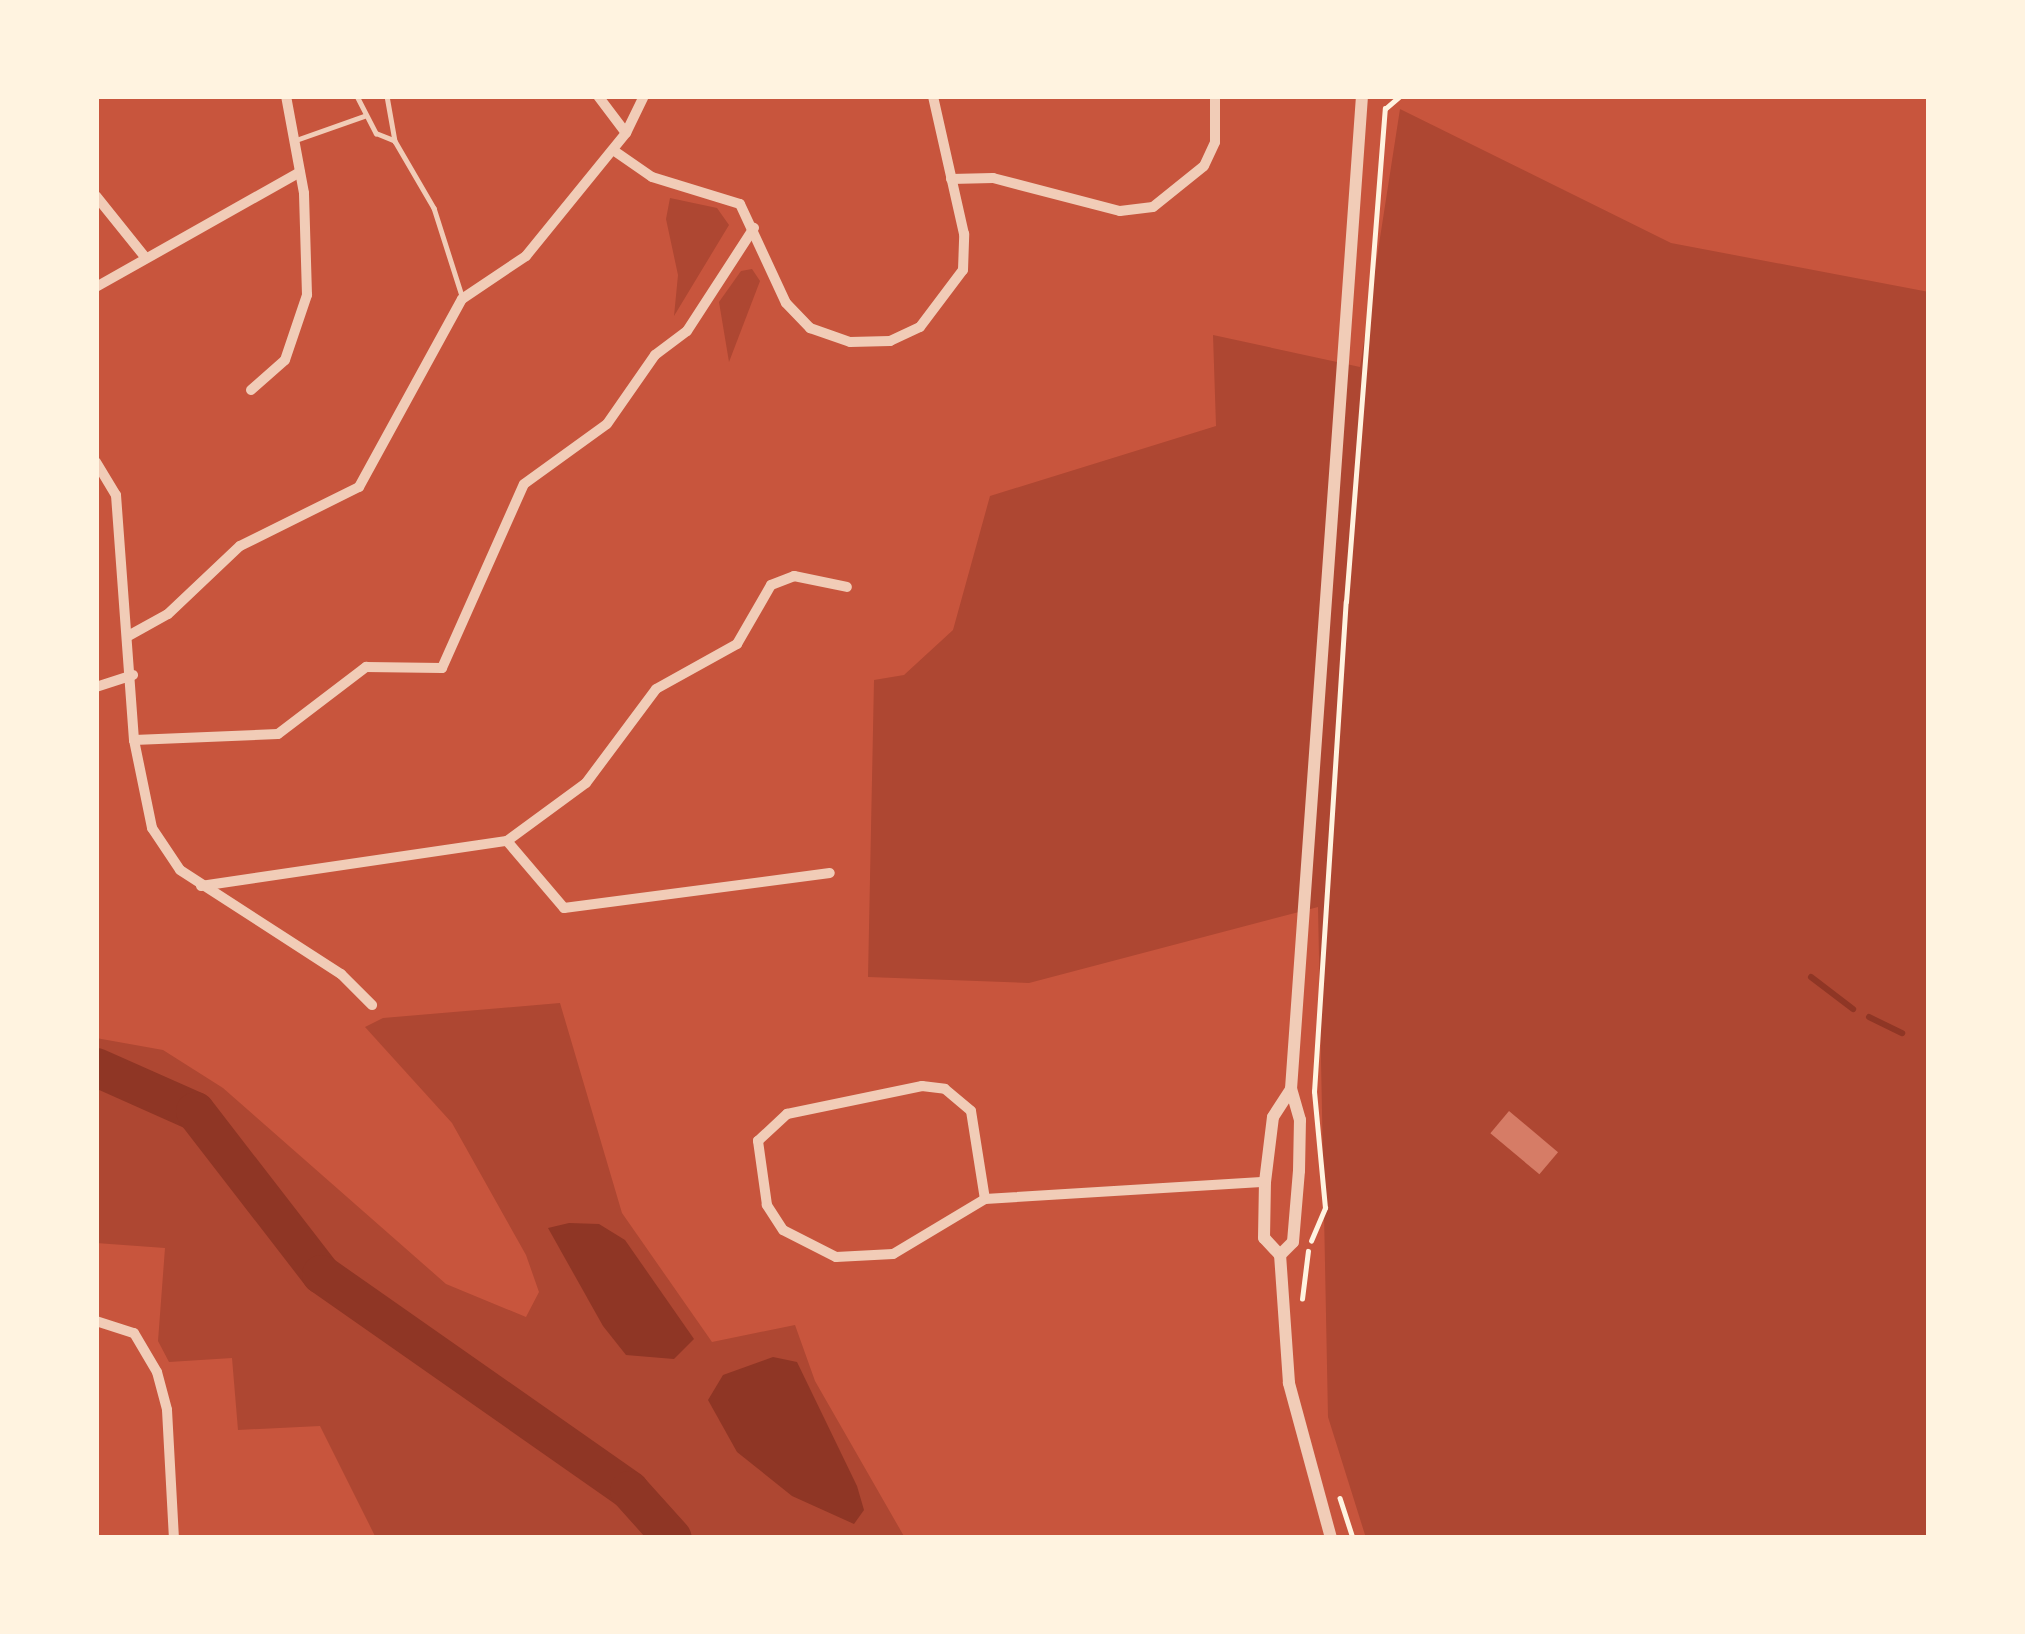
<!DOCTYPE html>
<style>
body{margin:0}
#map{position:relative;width:2025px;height:1634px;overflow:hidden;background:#c8553d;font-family:"Roboto Condensed",sans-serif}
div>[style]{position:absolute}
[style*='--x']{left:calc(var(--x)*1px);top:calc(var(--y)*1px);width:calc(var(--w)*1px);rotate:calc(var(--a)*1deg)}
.green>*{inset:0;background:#ae4732}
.water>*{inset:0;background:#8f3625}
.stream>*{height:6px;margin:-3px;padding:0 3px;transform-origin:3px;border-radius:3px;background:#8f3625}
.river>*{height:39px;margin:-19.5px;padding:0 19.5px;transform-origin:19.5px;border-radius:19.5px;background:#8f3625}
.building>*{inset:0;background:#d67c66;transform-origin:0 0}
.path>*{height:4.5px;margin:-2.25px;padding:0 2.25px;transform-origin:2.25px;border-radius:2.25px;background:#fff3e0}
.service>*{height:4.5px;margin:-2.25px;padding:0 2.25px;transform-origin:2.25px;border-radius:2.25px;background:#f1ccb7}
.minor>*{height:10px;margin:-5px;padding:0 5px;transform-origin:5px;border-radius:5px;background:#f1ccb7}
.tertiary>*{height:12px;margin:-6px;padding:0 6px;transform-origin:6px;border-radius:6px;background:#f1ccb7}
span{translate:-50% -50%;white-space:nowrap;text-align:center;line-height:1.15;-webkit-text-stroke:12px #fff3e0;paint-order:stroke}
.frame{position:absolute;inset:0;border:99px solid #fff3e0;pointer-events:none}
</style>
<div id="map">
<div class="green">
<i style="clip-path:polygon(1400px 109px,1671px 243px,1929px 292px,1929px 1538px,1366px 1538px,1328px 1417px,1318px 907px,1029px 983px,868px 977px,874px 680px,904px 675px,953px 630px,990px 496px,1216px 426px,1213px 335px,1360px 367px)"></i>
<i style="clip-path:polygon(670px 198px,717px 208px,729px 225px,674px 316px,678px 275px,666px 219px)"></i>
<i style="clip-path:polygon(741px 271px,752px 269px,760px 281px,729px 362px,719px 302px)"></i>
<i style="clip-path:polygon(560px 1003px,622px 1213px,712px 1342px,795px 1325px,815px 1381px,905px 1538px,376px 1538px,320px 1426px,238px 1430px,232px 1358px,169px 1362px,158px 1341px,165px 1248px,96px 1243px,96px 1038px,163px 1050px,223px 1088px,446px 1284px,526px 1317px,539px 1292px,526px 1255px,452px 1123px,365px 1027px,383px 1018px)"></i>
</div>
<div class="water">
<i style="clip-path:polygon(569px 1223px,599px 1224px,625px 1240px,694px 1339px,674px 1359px,626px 1355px,603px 1326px,548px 1228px)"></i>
<i style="clip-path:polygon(773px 1357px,797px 1362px,857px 1486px,864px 1510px,854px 1524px,792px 1496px,737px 1452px,708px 1400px,723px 1375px)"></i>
</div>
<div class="stream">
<i style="--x:1811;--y:977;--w:53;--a:37.3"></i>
<i style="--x:1869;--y:1017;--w:37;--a:26"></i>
</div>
<div class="river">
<i style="--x:96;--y:1067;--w:108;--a:24"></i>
<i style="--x:195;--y:1111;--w:206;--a:52.3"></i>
<i style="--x:321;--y:1274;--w:376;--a:35"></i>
<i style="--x:629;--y:1490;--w:64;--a:48.1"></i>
</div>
<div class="building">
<i style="left:1509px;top:1111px;width:64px;height:29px;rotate:40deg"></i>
</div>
<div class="path">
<i style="--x:1311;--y:1241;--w:36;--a:-67"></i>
<i style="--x:1325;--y:1208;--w:117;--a:-95.4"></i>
<i style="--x:1314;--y:1092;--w:491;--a:-86.3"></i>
<i style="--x:1346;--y:602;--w:495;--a:-85.5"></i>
<i style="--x:1385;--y:109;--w:20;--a:-41"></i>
<i style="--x:1302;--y:1299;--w:48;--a:-82.9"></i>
<i style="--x:1340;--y:1498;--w:42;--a:72"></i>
</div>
<div class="service">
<i style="--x:357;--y:96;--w:42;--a:62.8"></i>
<i style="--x:376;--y:133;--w:18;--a:22"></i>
<i style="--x:387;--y:96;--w:46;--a:79.9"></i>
<i style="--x:395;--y:141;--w:78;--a:59.8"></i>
<i style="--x:434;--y:208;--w:92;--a:72.3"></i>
<i style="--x:296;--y:140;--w:72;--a:-19.4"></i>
</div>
<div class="minor">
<i style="--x:598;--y:96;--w:46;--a:52.9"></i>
<i style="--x:613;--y:150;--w:47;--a:34.7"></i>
<i style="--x:652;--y:177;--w:92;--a:17.1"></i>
<i style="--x:740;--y:204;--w:109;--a:65.1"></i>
<i style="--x:786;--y:303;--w:35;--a:46"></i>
<i style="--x:810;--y:328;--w:42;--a:19.3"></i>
<i style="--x:850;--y:342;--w:40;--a:-1.4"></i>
<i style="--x:890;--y:341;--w:33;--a:-25"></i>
<i style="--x:920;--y:327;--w:71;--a:-53"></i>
<i style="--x:963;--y:270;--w:36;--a:-88"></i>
<i style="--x:964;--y:234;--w:141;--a:-102.7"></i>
<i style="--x:951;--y:179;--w:42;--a:-1.4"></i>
<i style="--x:993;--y:178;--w:131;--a:14.6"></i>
<i style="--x:1120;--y:211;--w:33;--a:-7"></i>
<i style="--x:1153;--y:207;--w:65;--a:-38.8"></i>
<i style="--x:1204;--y:166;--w:26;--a:-65"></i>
<i style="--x:1215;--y:142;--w:46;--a:-90"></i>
<i style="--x:96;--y:196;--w:78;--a:51.2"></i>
<i style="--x:96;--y:287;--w:234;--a:-29.4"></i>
<i style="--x:251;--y:390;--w:45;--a:-41.4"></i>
<i style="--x:285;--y:360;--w:69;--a:-71.3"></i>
<i style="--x:307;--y:295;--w:102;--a:-91.7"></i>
<i style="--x:304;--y:193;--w:99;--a:-100.5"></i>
<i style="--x:96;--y:462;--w:39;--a:59"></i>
<i style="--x:116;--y:495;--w:246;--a:85.8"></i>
<i style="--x:134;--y:740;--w:90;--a:78.4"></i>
<i style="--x:152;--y:828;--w:50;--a:56.3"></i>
<i style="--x:180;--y:870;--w:192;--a:32.9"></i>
<i style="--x:341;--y:974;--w:44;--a:45"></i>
<i style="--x:130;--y:635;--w:43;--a:-28.9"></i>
<i style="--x:168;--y:614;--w:99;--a:-43.4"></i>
<i style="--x:240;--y:546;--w:133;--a:-26.4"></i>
<i style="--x:359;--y:487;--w:214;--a:-61.3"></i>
<i style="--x:462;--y:299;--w:77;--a:-33.9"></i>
<i style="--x:526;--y:256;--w:159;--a:-50.9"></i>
<i style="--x:626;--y:133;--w:41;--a:-64.1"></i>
<i style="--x:96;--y:687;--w:39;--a:-18"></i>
<i style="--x:134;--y:740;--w:144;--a:-2.4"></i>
<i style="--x:278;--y:734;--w:111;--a:-37.3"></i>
<i style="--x:366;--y:667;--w:76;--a:0.8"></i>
<i style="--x:442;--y:668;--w:201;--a:-66"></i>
<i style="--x:524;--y:484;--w:102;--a:-35.9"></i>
<i style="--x:607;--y:424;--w:84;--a:-55.2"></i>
<i style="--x:655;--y:355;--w:40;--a:-37"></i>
<i style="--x:687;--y:331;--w:123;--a:-57"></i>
<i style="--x:507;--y:841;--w:88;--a:49.6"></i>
<i style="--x:564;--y:908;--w:268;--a:-7.5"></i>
<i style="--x:201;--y:886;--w:309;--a:-8.4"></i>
<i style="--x:507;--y:841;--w:98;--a:-36.3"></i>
<i style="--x:586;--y:783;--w:117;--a:-53.3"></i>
<i style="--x:656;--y:689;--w:93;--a:-29.1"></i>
<i style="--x:737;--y:644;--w:68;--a:-60"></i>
<i style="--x:771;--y:585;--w:25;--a:-21"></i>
<i style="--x:794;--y:576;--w:54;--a:11.7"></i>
<i style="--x:985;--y:1199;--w:107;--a:149.1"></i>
<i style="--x:893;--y:1254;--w:57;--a:177"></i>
<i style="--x:836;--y:1257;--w:59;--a:-153"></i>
<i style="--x:783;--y:1230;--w:30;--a:-123"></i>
<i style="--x:767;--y:1205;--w:65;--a:-98"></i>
<i style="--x:758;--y:1141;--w:40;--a:-43"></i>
<i style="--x:787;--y:1114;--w:138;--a:-11.7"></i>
<i style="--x:922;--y:1086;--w:23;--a:7"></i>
<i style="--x:945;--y:1089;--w:34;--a:40"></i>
<i style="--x:971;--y:1111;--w:89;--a:81"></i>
<i style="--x:985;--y:1199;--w:281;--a:-3.5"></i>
<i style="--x:96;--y:1321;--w:40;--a:18"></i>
<i style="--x:134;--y:1333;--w:45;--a:59.5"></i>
<i style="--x:157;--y:1372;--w:39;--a:75"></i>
<i style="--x:167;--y:1410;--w:128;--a:86.9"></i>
</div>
<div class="tertiary">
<i style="--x:1280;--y:1255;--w:23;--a:-133"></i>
<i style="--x:1264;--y:1238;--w:56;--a:-89"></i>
<i style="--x:1265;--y:1182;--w:65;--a:-83"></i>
<i style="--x:1273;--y:1117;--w:33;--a:-57"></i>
<i style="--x:1331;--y:1538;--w:161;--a:-105.2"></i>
<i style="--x:1289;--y:1383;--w:128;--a:-94"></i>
<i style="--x:1280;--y:1255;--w:18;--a:-45"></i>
<i style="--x:1293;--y:1242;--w:71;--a:-85.2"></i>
<i style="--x:1299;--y:1171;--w:51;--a:-88.9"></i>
<i style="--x:1300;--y:1120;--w:32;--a:-106"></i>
<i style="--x:1291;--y:1089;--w:996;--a:-85.91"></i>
</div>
<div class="frame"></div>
</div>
